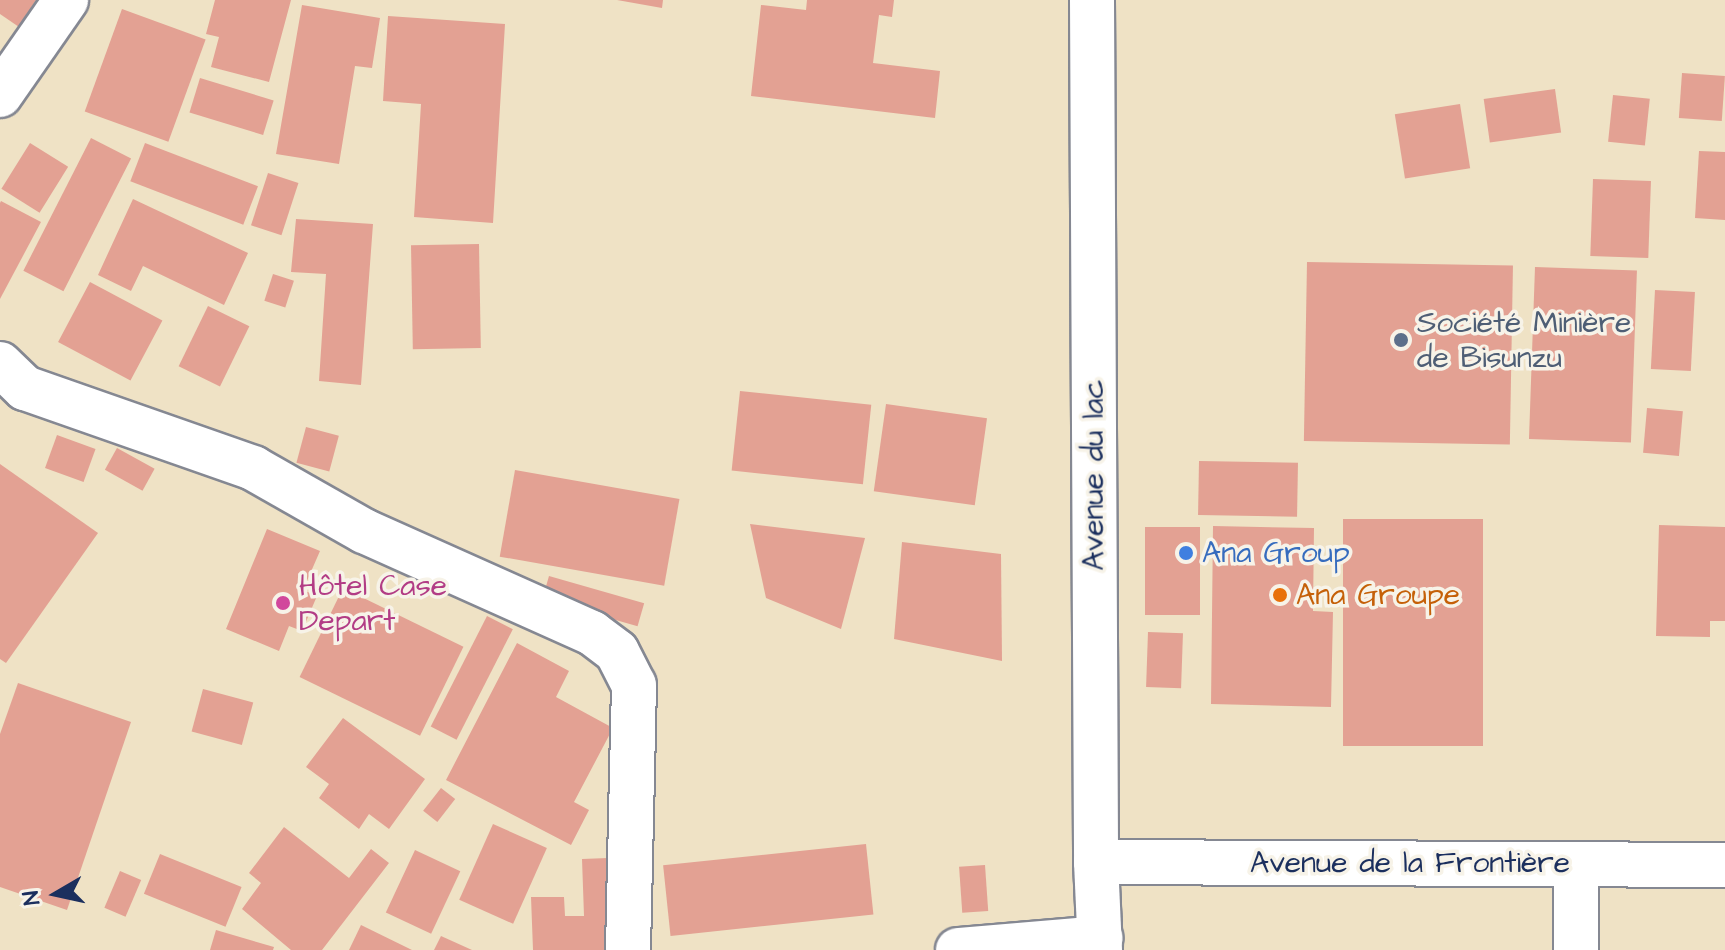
<!DOCTYPE html>
<meta charset="utf-8">
<style>
body{margin:0}
#map{position:relative;width:1725px;height:950px;overflow:hidden;background:#efe2c5;font-family:"Architects Daughter",sans-serif}
div>[style]{position:absolute}
[style*='--x']{left:calc(var(--x)*1px);top:calc(var(--y)*1px);width:calc(var(--w)*1px);rotate:calc(var(--a)*1deg)}
.building>*{inset:0;background:#e3a193;transform-origin:0 0}
.roads{filter:drop-shadow(2px 0 #858892) drop-shadow(-2px 0 #858892) drop-shadow(0 2px #858892) drop-shadow(0 -2px #858892)}
.minor>*{height:44px;margin:-22px;padding:0 22px;transform-origin:22px;border-radius:22px;background:#fff}
.major>*{height:44px;margin:-22px;padding:0 22px;transform-origin:22px;border-radius:22px;background:#fff}
.dots>*{width:22px;height:22px;translate:-50% -50%;box-sizing:border-box;border:4px solid #f7f3e8;border-radius:50%}
span{translate:-50% -50%;white-space:nowrap;text-align:center;line-height:1.15;-webkit-text-stroke:7px #f7f3e8;paint-order:stroke}
.service-label{font-size:30px;color:#4e5e75}
.left{translate:0 -50%;text-align:left}
.street-label{font-size:30px;color:#1b2f5e}
.shop-label{font-size:30px;color:#366cbe}
.hotel-label{font-size:30px;color:#b23c85}
.food-label{font-size:30px;color:#c56008}
.north{position:absolute;left:16px;top:854px;width:80px;height:80px;-webkit-text-stroke:6px #f7f3e8;paint-order:stroke;rotate:261deg;font-size:22px;font-weight:700;line-height:32px;text-align:center;color:#1b2f5e}
.north::after{content:'';display:block;margin:auto;width:28px;height:36px;background:#1b2f5e;clip-path:polygon(50% 0,100% 100%,50% 72%,0 100%)}
</style>
<div id="map">
<div class="building">
<i style="clip-path:polygon(0 0,36px 0,19px 27px,0 14px)"></i>
<i style="clip-path:polygon(215px 0,291px 0,269px 82px,211px 67px,219px 37px,206px 34px)"></i>
<i style="clip-path:polygon(617px 0,663px 0,662px 8px)"></i>
<i style="clip-path:polygon(807px 0,894px 0,892px 17px,879px 15px,873px 63px,940px 71px,935px 118px,751px 96px,761px 5px,806px 10px)"></i>
<i style="clip-path:polygon(302px 5px,380px 18px,372px 68px,355px 66px,339px 164px,276px 154px)"></i>
<i style="left:122px;top:9px;width:89px;height:109px;rotate:20deg"></i>
<i style="clip-path:polygon(388px 16px,505px 24px,493px 223px,414px 217px,421px 104px,383px 101px)"></i>
<i style="left:1682px;top:73px;width:43px;height:45px;rotate:4deg"></i>
<i style="left:200px;top:78px;width:77px;height:36px;rotate:17deg"></i>
<i style="left:1555px;top:89px;width:44px;height:72px;rotate:82deg"></i>
<i style="left:1613px;top:95px;width:37px;height:47px;rotate:6deg"></i>
<i style="left:1460px;top:104px;width:65px;height:66px;rotate:81deg"></i>
<i style="left:91px;top:138px;width:45px;height:149px;rotate:27deg"></i>
<i style="left:30px;top:143px;width:45px;height:54px;rotate:32deg"></i>
<i style="left:145px;top:143px;width:121px;height:41px;rotate:21deg"></i>
<i style="clip-path:polygon(1699px 151px,1725px 152px,1725px 220px,1695px 218px)"></i>
<i style="left:268px;top:173px;width:32px;height:55px;rotate:18deg"></i>
<i style="left:1593px;top:179px;width:58px;height:77px;rotate:2deg"></i>
<i style="clip-path:polygon(133px 199px,248px 253px,224px 305px,143px 266px,131px 291px,98px 275px)"></i>
<i style="clip-path:polygon(1px 201px,41px 222px,0 299px,0 203px)"></i>
<i style="clip-path:polygon(296px 219px,373px 224px,361px 385px,319px 381px,326px 274px,291px 272px)"></i>
<i style="left:479px;top:244px;width:104px;height:68px;rotate:89deg"></i>
<i style="left:1307px;top:262px;width:206px;height:179px;rotate:1deg"></i>
<i style="left:1535px;top:267px;width:102px;height:172px;rotate:2deg"></i>
<i style="left:273px;top:274px;width:22px;height:28px;rotate:18deg"></i>
<i style="left:90px;top:282px;width:82px;height:68px;rotate:28deg"></i>
<i style="left:1655px;top:290px;width:40px;height:79px;rotate:3deg"></i>
<i style="left:208px;top:306px;width:46px;height:67px;rotate:26deg"></i>
<i style="left:740px;top:391px;width:132px;height:80px;rotate:6deg"></i>
<i style="left:886px;top:404px;width:102px;height:88px;rotate:8deg"></i>
<i style="left:1647px;top:408px;width:36px;height:45px;rotate:5deg"></i>
<i style="left:306px;top:427px;width:34px;height:37px;rotate:15deg"></i>
<i style="left:57px;top:435px;width:41px;height:35px;rotate:20deg"></i>
<i style="left:117px;top:448px;width:43px;height:25px;rotate:29deg"></i>
<i style="left:1199px;top:461px;width:99px;height:54px;rotate:1deg"></i>
<i style="clip-path:polygon(0 464px,98px 533px,6px 663px,0 659px)"></i>
<i style="left:515px;top:470px;width:167px;height:88px;rotate:10deg"></i>
<i style="left:1343px;top:519px;width:140px;height:227px"></i>
<i style="clip-path:polygon(750px 524px,865px 538px,841px 629px,766px 598px)"></i>
<i style="clip-path:polygon(1659px 525px,1725px 527px,1725px 621px,1710px 621px,1710px 637px,1656px 636px)"></i>
<i style="clip-path:polygon(1213px 526px,1314px 528px,1313px 611px,1333px 612px,1331px 707px,1211px 704px)"></i>
<i style="left:1145px;top:527px;width:55px;height:88px"></i>
<i style="clip-path:polygon(267px 529px,320px 551px,303px 590px,317px 596px,302px 631px,289px 626px,279px 651px,226px 629px)"></i>
<i style="clip-path:polygon(902px 542px,1001px 554px,1002px 661px,894px 639px)"></i>
<i style="left:549px;top:576px;width:99px;height:24px;rotate:16deg"></i>
<i style="left:343px;top:588px;width:134px;height:99px;rotate:26deg"></i>
<i style="left:487px;top:616px;width:29px;height:124px;rotate:27deg"></i>
<i style="left:1148px;top:632px;width:35px;height:55px;rotate:2deg"></i>
<i style="clip-path:polygon(517px 643px,569px 671px,556px 697px,613px 728px,574px 802px,589px 810px,571px 845px,446px 780px)"></i>
<i style="clip-path:polygon(18px 683px,131px 722px,67px 910px,0 887px,0 734px)"></i>
<i style="left:203px;top:689px;width:52px;height:44px;rotate:15deg"></i>
<i style="clip-path:polygon(343px 718px,425px 779px,389px 829px,369px 814px,359px 829px,319px 798px,329px 784px,306px 767px)"></i>
<i style="left:441px;top:788px;width:18px;height:29px;rotate:38deg"></i>
<i style="left:493px;top:824px;width:59px;height:83px;rotate:24deg"></i>
<i style="clip-path:polygon(284px 827px,349px 878px,371px 849px,389px 863px,322px 950px,291px 950px,242px 909px,261px 883px,249px 873px)"></i>
<i style="left:866px;top:844px;width:71px;height:204px;rotate:84deg"></i>
<i style="left:415px;top:850px;width:50px;height:69px;rotate:25deg"></i>
<i style="left:160px;top:854px;width:88px;height:43px;rotate:22deg"></i>
<i style="clip-path:polygon(608px 858px,611px 950px,533px 950px,531px 897px,564px 897px,565px 916px,584px 916px,582px 859px)"></i>
<i style="left:985px;top:865px;width:46px;height:26px;rotate:86deg"></i>
<i style="left:120px;top:871px;width:23px;height:40px;rotate:23deg"></i>
<i style="clip-path:polygon(361px 925px,412px 950px,349px 950px)"></i>
<i style="clip-path:polygon(216px 930px,274px 947px,273px 950px,210px 950px)"></i>
<i style="clip-path:polygon(441px 936px,472px 950px,434px 950px)"></i>
</div>
<div class="roads">
<div class="minor">
<i style="--x:0;--y:95;--w:116;--a:-55.2"></i>
<i style="--x:0;--y:364;--w:35;--a:44"></i>
<i style="--x:25;--y:388;--w:242;--a:19.3"></i>
<i style="--x:253;--y:468;--w:128;--a:29.6"></i>
<i style="--x:364;--y:531;--w:250;--a:24.1"></i>
<i style="--x:592;--y:633;--w:31;--a:37"></i>
<i style="--x:617;--y:652;--w:37;--a:63"></i>
<i style="--x:634;--y:685;--w:265;--a:91.3"></i>
<i style="--x:1096;--y:862;--w:629;--a:0.27"></i>
<i style="--x:1576;--y:864;--w:86;--a:90"></i>
<i style="--x:958;--y:950;--w:143;--a:-4.8"></i>
</div>
<div class="major">
<i style="--x:1092;--y:0;--w:862;--a:89.73"></i>
<i style="--x:1096;--y:862;--w:88;--a:87.4"></i>
</div>
</div>
<div class="dots">
<i style="left:1401px;top:340px;background:#5c6f8a"></i>
<i style="left:1186px;top:553px;background:#3f7fe0"></i>
<i style="left:1280px;top:595px;background:#e8710a"></i>
<i style="left:283px;top:603px;background:#d1479c"></i>
</div>
<div class="service-label">
<span class="left" style="left:1417px;top:340px">Société Minière<br>de Bisunzu</span>
</div>
<div class="street-label">
<span style="left:1094px;top:475px;rotate:-90deg">Avenue du lac</span>
<span style="left:1410px;top:863px">Avenue de la Frontière</span>
</div>
<div class="shop-label">
<span class="left" style="left:1202px;top:553px">Ana Group</span>
</div>
<div class="hotel-label">
<span class="left" style="left:299px;top:603px">Hôtel Case<br>Depart</span>
</div>
<div class="food-label">
<span class="left" style="left:1296px;top:595px">Ana Groupe</span>
</div>
<div class="north">N</div>
</div>
